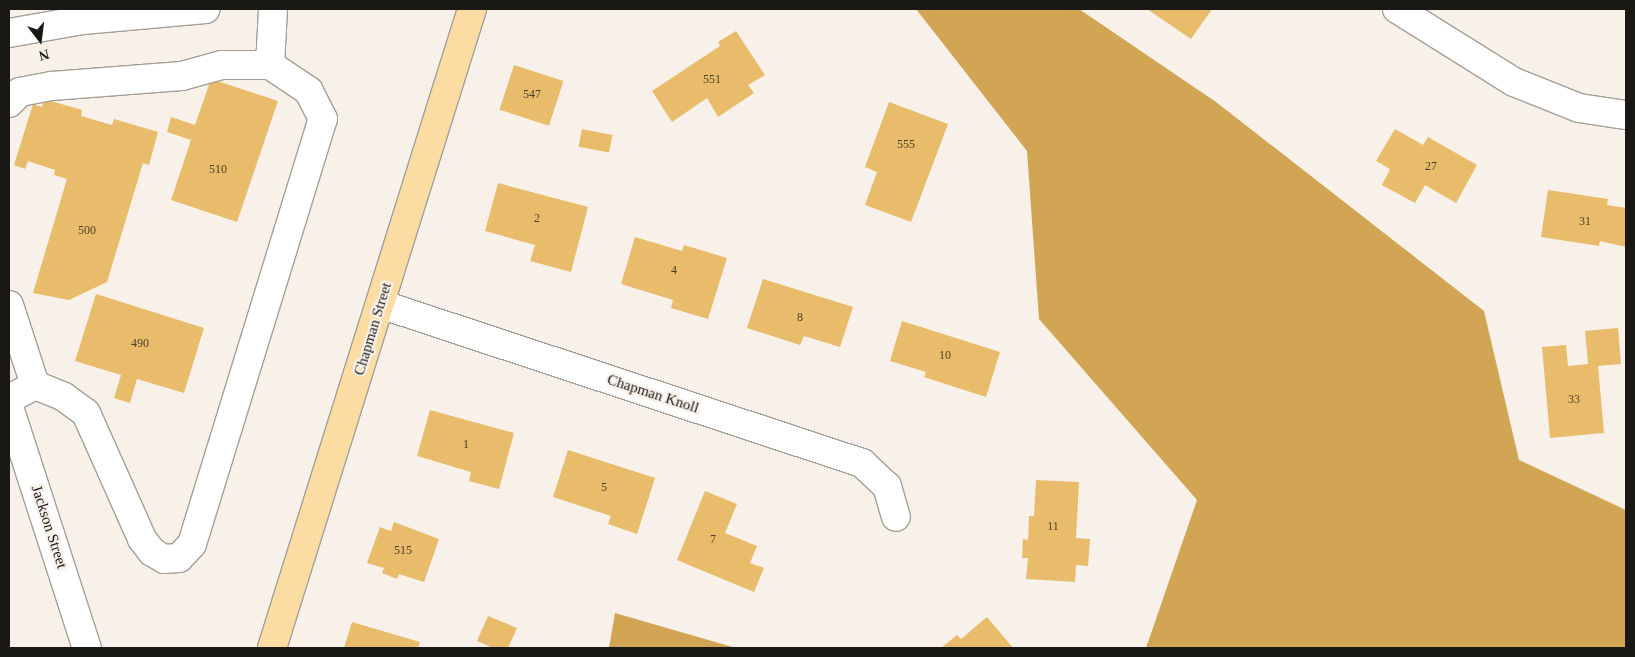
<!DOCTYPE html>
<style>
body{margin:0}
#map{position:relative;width:1635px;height:657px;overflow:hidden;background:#f7f1e9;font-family:"Times New Roman",serif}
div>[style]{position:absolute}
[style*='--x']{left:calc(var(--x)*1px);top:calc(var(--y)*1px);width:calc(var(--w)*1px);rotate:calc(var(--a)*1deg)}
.forest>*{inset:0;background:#d2a554}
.building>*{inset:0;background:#e9bc6b;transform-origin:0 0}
.roads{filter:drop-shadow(1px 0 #a39f97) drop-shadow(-1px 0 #a39f97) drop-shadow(0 1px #a39f97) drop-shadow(0 -1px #a39f97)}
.minor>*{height:28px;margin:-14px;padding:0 14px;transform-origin:14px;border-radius:14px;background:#fff}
.major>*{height:28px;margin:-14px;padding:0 14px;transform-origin:14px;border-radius:14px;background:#fbdca3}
span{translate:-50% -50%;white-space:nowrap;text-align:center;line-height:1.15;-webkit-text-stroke:4.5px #f7f1e9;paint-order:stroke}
.number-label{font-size:12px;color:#4e412a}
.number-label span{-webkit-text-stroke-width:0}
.street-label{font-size:15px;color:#1a1815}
.frame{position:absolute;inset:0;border:10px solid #1a1815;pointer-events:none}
.north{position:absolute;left:15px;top:15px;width:50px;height:50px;-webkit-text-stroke:4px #f7f1e9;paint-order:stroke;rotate:165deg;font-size:14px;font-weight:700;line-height:20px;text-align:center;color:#1a1815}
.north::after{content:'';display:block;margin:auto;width:18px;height:22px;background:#1a1815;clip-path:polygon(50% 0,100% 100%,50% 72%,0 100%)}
</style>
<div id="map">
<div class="forest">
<i style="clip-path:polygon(916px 9px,1079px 9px,1216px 102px,1484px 311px,1519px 460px,1626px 510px,1626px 648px,1146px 648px,1197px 500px,1039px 319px,1027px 151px)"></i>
<i style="clip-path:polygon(615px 613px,736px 648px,609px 648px)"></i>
</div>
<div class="building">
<i style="clip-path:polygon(1147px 9px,1212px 9px,1191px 39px)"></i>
<i style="clip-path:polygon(736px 31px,765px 75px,748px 85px,754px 93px,718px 117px,707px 98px,672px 122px,652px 91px,720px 46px,718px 42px)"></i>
<i style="left:514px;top:65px;width:52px;height:47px;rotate:18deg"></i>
<i style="clip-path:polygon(211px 79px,278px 101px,237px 222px,171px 200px,191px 140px,167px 132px,171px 117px,195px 125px)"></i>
<i style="clip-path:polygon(44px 99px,82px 110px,81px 116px,112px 125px,114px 119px,158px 132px,149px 165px,143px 163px,107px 282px,69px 300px,33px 293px,67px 179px,54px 175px,55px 170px,28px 161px,25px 169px,14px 165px,33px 104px,42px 107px)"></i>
<i style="clip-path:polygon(889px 102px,948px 124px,911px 222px,865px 205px,877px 172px,865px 167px)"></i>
<i style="left:582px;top:129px;width:31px;height:18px;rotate:11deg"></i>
<i style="clip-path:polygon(1395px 129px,1423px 145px,1428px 137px,1477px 165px,1456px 203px,1425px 185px,1415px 203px,1382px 185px,1390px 169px,1376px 161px)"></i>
<i style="clip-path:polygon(498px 183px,588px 207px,571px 272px,530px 261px,535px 245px,485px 231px)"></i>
<i style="clip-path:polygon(1548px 190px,1608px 199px,1607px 205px,1626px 208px,1626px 247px,1600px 241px,1599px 246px,1541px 237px)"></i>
<i style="clip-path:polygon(635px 237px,682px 251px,684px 245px,727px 258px,708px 319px,671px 308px,673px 300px,621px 284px)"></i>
<i style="clip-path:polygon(763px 279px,853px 307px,840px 347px,804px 336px,800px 345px,747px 328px)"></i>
<i style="clip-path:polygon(96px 294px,204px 328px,184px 393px,137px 379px,130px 403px,114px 398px,121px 375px,75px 361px)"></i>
<i style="clip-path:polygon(902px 321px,1000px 352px,986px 397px,924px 377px,926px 372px,890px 361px)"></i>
<i style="clip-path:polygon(1618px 328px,1621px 364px,1598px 366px,1604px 433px,1550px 438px,1542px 347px,1566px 345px,1568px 366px,1588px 364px,1585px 331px)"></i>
<i style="clip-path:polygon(430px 410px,514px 433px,499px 489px,469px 481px,471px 472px,417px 456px)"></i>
<i style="clip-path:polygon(568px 450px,655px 478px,637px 534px,608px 524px,611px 516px,553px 497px)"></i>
<i style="clip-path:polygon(1036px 480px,1079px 482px,1076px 538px,1090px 539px,1088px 566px,1076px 565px,1075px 582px,1026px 579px,1028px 558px,1022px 558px,1023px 539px,1028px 540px,1029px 516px,1034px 516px)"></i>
<i style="clip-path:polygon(705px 491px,737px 504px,725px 533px,757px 546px,750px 563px,764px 568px,754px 592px,677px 560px)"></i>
<i style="clip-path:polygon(394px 522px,439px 539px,424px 582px,399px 574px,397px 579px,382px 573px,384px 568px,367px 563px,380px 527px,391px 531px)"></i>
<i style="clip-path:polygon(488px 616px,517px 628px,508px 648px,493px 648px,477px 641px)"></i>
<i style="clip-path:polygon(987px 617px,1013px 648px,941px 648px,957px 635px,961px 639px)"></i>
<i style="clip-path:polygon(352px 622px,420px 642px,418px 648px,344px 648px)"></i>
</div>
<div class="roads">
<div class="minor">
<i style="--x:1397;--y:9;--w:138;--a:32"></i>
<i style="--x:1514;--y:82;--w:70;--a:21.8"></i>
<i style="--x:1579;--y:108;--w:48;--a:8.5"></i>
<i style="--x:9;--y:33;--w:75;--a:-10"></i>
<i style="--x:83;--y:20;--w:123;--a:-5.1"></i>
<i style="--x:9;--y:103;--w:16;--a:-45"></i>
<i style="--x:20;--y:92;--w:33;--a:-11"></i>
<i style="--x:52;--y:86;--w:130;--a:-4.4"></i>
<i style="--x:182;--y:76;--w:41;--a:-15.4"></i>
<i style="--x:222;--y:65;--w:48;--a:0"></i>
<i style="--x:380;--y:304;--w:508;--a:18.26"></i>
<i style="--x:862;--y:463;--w:34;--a:43"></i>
<i style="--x:887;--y:486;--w:32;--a:74"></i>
<i style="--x:9;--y:305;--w:84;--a:72"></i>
<i style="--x:9;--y:399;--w:30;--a:-28"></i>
<i style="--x:35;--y:385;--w:31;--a:22"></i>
<i style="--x:64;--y:397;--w:27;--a:36"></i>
<i style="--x:86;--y:413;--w:138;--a:66"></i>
<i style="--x:142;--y:539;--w:16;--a:52"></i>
<i style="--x:152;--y:552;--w:14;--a:30"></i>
<i style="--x:164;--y:559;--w:15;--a:-4"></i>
<i style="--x:179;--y:558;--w:19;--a:-47"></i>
<i style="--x:192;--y:544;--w:445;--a:-72.9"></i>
<i style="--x:323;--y:119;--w:31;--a:-117"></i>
<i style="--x:309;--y:91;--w:47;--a:-146.3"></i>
<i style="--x:270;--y:65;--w:56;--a:-86.9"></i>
<i style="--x:9;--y:407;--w:253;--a:72.1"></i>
</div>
<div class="major">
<i style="--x:272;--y:648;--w:670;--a:-72.62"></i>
</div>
</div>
<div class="number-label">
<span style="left:712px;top:80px">551</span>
<span style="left:532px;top:95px">547</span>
<span style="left:906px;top:145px">555</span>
<span style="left:1431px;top:167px">27</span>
<span style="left:218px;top:170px">510</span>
<span style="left:537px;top:219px">2</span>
<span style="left:1585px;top:222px">31</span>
<span style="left:87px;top:231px">500</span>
<span style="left:674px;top:271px">4</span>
<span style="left:800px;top:318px">8</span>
<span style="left:140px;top:344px">490</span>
<span style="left:945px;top:356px">10</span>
<span style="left:1574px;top:400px">33</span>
<span style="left:466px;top:445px">1</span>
<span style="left:604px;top:488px">5</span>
<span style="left:1053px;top:527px">11</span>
<span style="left:713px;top:540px">7</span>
<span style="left:403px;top:551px">515</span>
</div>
<div class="street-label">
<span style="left:373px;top:329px;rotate:-73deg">Chapman Street</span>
<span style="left:653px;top:394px;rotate:18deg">Chapman Knoll</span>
<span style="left:49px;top:527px;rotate:72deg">Jackson Street</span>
</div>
<div class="frame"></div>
<div class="north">N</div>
</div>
